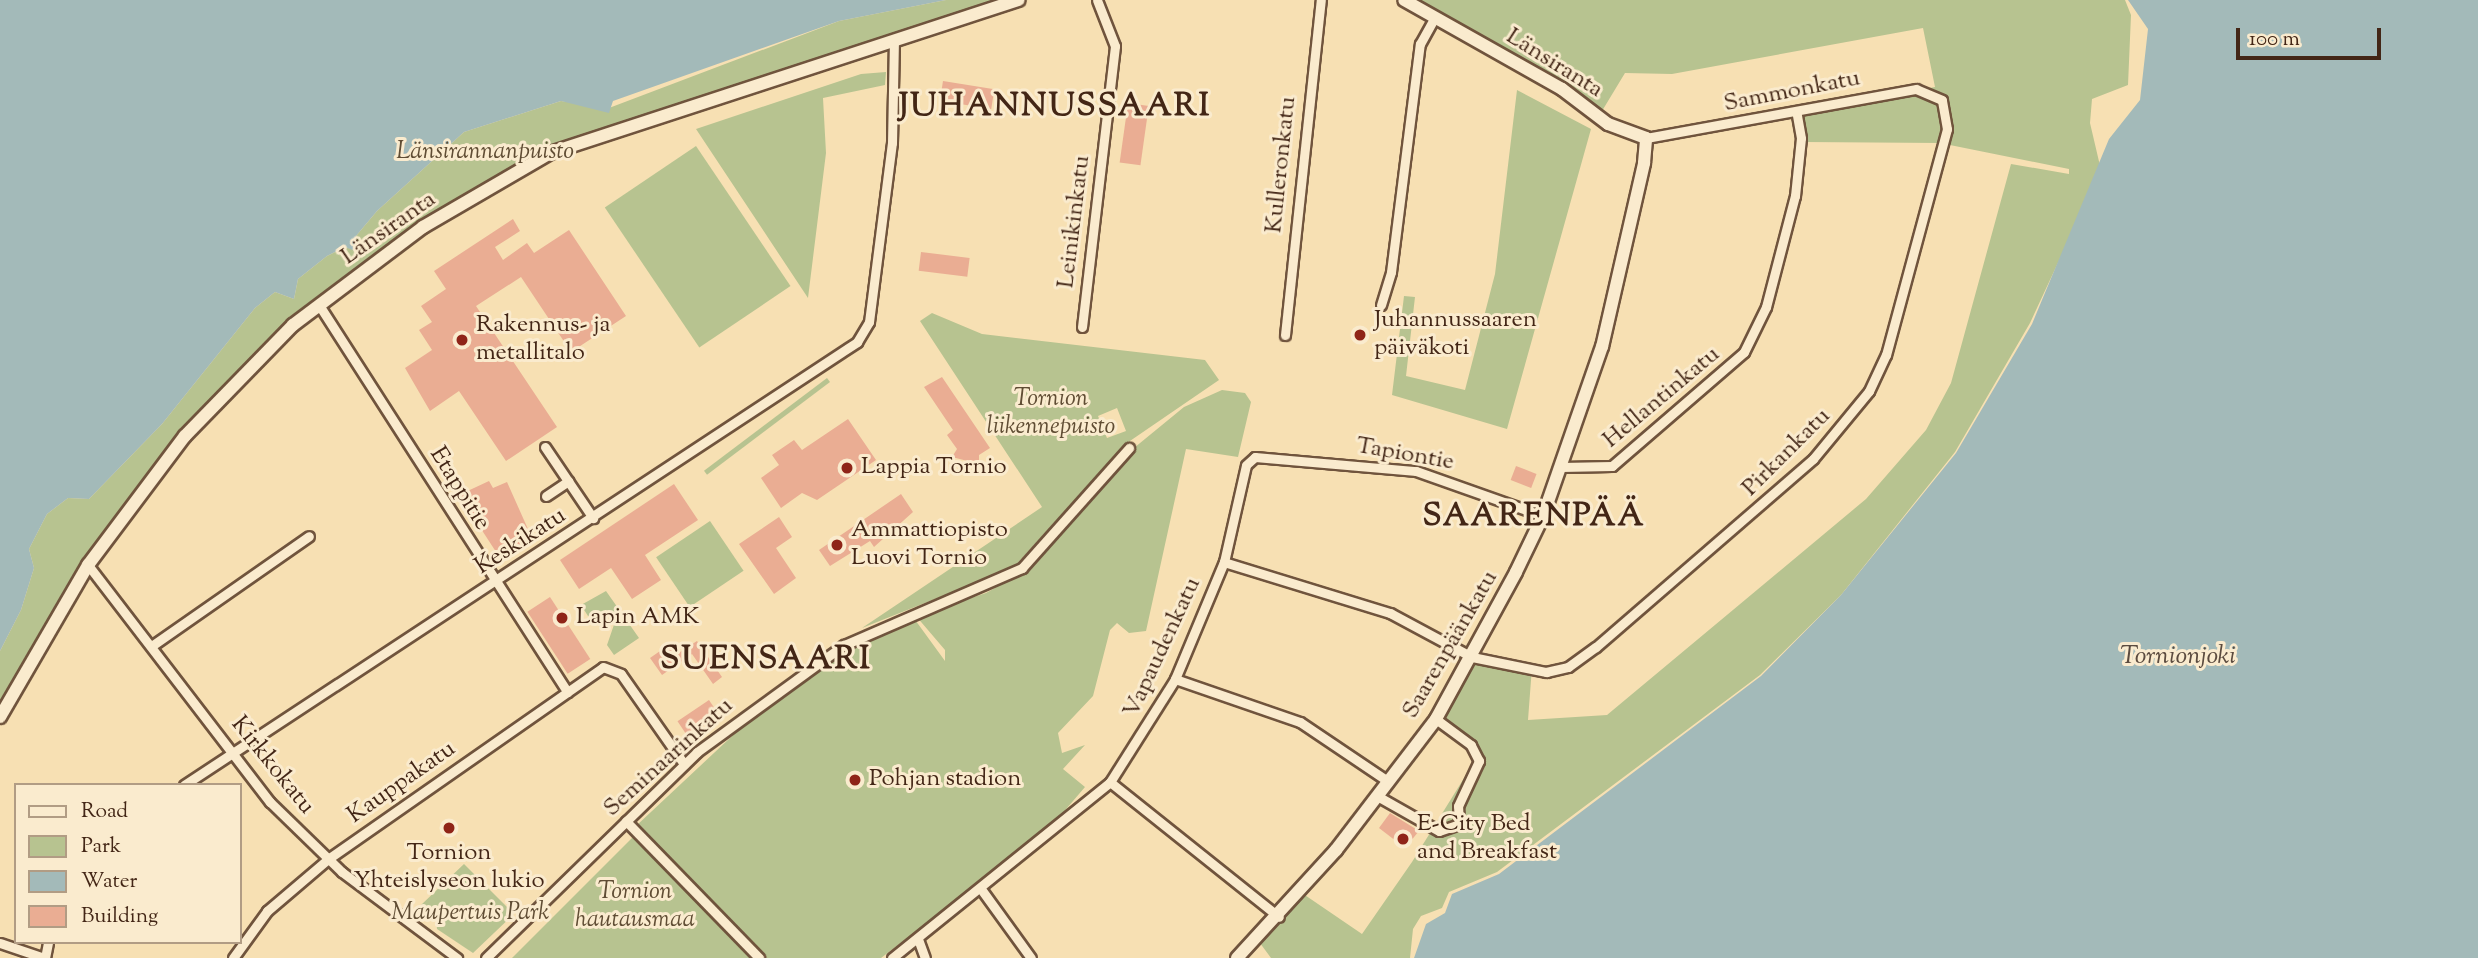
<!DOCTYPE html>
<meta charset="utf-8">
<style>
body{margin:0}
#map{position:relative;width:2478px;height:958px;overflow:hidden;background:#f7e0b3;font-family:"Sorts Mill Goudy",serif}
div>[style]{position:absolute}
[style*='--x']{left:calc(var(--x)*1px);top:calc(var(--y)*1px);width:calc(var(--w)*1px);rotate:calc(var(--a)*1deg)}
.green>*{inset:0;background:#b7c390;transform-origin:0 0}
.water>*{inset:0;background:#a3bab9}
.building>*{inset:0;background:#eaad93;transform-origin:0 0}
.roads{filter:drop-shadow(2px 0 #70543d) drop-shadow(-2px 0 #70543d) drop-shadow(0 2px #70543d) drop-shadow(0 -2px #70543d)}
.street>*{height:9px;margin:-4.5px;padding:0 4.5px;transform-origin:4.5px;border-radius:4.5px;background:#faebce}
.secondary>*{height:12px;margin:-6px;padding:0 6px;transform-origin:6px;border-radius:6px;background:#faebce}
.dots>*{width:19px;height:19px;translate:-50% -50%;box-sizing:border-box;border:4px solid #faebce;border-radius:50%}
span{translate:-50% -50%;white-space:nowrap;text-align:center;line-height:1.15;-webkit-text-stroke:6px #faebce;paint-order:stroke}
.street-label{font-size:24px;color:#432616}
.park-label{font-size:24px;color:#604d34;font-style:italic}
.poi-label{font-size:24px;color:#432616}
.left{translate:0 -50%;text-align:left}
.water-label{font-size:26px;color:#5b4b3f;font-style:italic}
.district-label{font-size:32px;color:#432616;font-weight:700;letter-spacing:2px}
.legend{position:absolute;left:14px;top:783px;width:228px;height:161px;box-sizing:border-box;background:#faebce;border:2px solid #b19c84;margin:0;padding:9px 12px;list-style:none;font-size:21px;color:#432616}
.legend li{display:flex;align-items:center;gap:14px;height:35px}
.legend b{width:35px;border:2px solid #b19c84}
.scale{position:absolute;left:2236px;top:28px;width:145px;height:32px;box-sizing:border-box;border:4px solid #432616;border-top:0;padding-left:9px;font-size:21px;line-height:24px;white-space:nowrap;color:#432616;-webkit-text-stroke:5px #faebce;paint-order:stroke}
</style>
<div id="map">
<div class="green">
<i style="clip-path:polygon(946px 0,1005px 0,540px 154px,291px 323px,138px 488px,0 711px,0 651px,21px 610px,34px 568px,29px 549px,47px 514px,68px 498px,89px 499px,162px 424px,255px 308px,275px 292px,294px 299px,298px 279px,327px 256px,345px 247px,355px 250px,356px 236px,377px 211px,464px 132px,561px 101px,609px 108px,839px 21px)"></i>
<i style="clip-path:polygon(1414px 0,2125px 0,2131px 15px,2128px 85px,2092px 99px,2090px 123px,2101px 170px,2030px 323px,1955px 452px,1841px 595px,1760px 675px,1497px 872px,1449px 892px,1442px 908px,1421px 916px,1413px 929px,1410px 958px,1271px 958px,1257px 939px,1296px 889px,1362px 934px,1412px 862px,1474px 762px,1468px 748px,1431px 721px,1474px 653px,1532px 667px,1528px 720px,1607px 715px,1866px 499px,1926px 430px,1951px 383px,2011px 164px,2069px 174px,2069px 169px,1940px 143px,1804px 142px,1800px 113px,1935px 87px,1923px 28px,1672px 74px,1625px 73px,1602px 111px,1550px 74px)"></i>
<i style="clip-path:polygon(886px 72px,885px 85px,823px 98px,826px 153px,808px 298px,696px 129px,861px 74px)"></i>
<i style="clip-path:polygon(1517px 90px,1591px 129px,1507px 429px,1392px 395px,1404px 296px,1415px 297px,1406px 376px,1465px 390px,1495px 274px)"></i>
<i style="left:696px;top:146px;width:169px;height:110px;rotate:56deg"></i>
<i style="clip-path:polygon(evenodd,932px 313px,982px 334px,1205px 360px,1219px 380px,1127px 443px,1013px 568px,862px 628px,1042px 507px,920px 321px,932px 313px,1117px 408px,1126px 431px,1107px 438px,1098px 416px,1117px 408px)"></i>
<i style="left:827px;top:378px;width:5px;height:154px;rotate:53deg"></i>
<i style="clip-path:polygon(1222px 390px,1245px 393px,1251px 402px,1238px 457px,1186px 449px,1146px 631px,1129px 633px,1117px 623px,1110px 630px,1093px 696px,1058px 733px,1062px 753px,1085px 745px,1063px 769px,1085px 787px,1049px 829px,881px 958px,761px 958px,636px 826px,746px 723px,831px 660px,913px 617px,945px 661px,945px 650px,916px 616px,986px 593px,1027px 570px,1123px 457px,1184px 407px)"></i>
<i style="left:710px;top:521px;width:60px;height:65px;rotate:56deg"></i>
<i style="clip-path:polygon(606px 591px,639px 638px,614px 655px,607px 645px,617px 616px,588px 616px,581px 605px)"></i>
<i style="clip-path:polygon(635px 835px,751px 958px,512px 958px)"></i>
<i style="clip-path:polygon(464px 864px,514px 914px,473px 953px,437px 929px,436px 918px,421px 905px)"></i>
</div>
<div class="water">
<i style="clip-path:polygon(0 0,946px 0,839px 21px,613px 101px,609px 113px,561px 101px,464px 132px,377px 211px,356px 236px,355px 251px,345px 247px,327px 256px,298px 279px,294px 299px,275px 292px,255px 308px,162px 424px,89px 499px,68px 498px,47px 514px,29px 549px,34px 568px,21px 610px,0 651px)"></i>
<i style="clip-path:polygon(2128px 0,2478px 0,2478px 958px,1414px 958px,1426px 924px,1445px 913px,1452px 894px,1499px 874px,1761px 676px,1841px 595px,1956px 453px,2032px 324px,2109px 139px,2140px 100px,2148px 29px)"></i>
</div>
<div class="building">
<i style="left:943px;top:81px;width:52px;height:20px;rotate:9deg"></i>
<i style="left:1128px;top:103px;width:21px;height:60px;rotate:8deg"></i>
<i style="clip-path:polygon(513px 219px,520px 231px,495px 247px,503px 260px,527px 243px,534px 253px,569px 230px,626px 316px,571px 352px,521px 277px,476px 306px,557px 427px,506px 461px,459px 391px,430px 411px,405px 368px,432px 350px,419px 330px,432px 322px,421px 306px,446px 289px,434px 271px)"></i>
<i style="left:921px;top:252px;width:49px;height:19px;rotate:7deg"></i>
<i style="clip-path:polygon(942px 377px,990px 448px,979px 455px,979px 464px,952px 457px,957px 449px,947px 435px,953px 430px,924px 387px)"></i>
<i style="clip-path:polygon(848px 419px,876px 460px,817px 500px,802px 493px,781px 508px,761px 478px,779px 465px,772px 455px,794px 440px,802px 450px)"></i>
<i style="left:1516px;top:466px;width:22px;height:15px;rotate:21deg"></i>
<i style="clip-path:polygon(489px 481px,493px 488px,507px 482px,532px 538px,511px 556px,500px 558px,459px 495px)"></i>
<i style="clip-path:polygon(674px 484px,698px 520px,645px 555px,661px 580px,632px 599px,611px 568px,579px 589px,560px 560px)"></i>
<i style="clip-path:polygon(901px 494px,913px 512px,874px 547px,870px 541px,830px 566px,819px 550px)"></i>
<i style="clip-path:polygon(779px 517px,792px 537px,776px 548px,796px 578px,774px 594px,739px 544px)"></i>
<i style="left:550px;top:597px;width:74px;height:27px;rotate:57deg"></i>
<i style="clip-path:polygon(697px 641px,722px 677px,713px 684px,692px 654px,662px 675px,650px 658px,673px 642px,680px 652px)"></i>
<i style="left:709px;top:700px;width:18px;height:38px;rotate:56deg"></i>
<i style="clip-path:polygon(1390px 813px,1419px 831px,1405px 848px,1379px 828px)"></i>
</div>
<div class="roads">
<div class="street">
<i style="--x:319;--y:305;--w:460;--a:57.3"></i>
<i style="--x:1381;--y:305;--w:34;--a:-73"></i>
<i style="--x:1391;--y:272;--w:230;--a:-82.8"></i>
<i style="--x:1420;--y:44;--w:31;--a:-61"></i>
<i style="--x:1082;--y:327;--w:283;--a:-83.3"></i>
<i style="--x:1115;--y:46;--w:49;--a:-111.4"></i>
<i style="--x:1285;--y:335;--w:337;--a:-83.9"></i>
<i style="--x:545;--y:447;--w:86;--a:55.9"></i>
<i style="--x:1561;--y:467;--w:51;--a:-1.1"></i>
<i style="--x:1612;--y:466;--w:174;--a:-40.8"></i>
<i style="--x:1744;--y:352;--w:50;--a:-63.9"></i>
<i style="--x:1766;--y:307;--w:115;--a:-75.4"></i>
<i style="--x:1795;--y:196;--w:58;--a:-84.1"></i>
<i style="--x:1801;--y:138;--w:27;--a:-100"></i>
<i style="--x:546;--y:496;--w:27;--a:-34"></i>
<i style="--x:1224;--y:562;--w:174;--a:17.1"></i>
<i style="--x:1390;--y:613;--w:93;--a:28.2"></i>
<i style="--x:1472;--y:657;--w:76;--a:11.5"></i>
<i style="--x:1546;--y:672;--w:23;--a:-13"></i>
<i style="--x:1568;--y:667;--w:34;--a:-36"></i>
<i style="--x:1596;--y:647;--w:287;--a:-40.9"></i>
<i style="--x:1813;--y:459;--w:88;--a:-50.5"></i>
<i style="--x:1869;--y:391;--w:40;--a:-65"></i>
<i style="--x:1886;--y:355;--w:234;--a:-74.9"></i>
<i style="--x:1947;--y:129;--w:29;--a:-100"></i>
<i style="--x:1942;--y:100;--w:28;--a:-157"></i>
<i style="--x:1916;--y:89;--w:274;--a:169.7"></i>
<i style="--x:88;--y:565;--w:299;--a:52.5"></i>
<i style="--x:270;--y:802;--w:100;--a:44.2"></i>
<i style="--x:342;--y:872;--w:144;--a:36.8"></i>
<i style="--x:153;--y:645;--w:190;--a:-34.9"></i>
<i style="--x:1175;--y:679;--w:132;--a:19"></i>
<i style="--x:1300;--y:722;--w:107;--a:34"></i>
<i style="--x:1110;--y:782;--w:216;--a:38.6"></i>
<i style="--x:184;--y:785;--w:806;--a:-33.35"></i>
<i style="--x:857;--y:342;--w:23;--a:-59"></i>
<i style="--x:869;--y:322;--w:180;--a:-82.7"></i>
<i style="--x:892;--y:143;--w:103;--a:-88.9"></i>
<i style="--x:1379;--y:797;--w:69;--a:29.5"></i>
<i style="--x:1439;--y:831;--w:21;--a:-19"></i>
<i style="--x:1459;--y:824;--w:18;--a:-93"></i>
<i style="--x:1458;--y:806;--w:50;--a:-65"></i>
<i style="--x:1479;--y:761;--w:18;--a:-117"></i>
<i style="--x:1471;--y:745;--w:44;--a:-143.4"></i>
<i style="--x:626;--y:821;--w:191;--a:45.8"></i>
<i style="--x:981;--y:889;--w:85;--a:54.1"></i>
<i style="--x:918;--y:939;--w:20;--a:70"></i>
<i style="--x:0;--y:943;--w:46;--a:18.8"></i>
<i style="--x:45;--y:958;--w:16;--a:-79"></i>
<i style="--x:233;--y:958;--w:58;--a:-54.1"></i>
<i style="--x:267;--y:911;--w:80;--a:-40.4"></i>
<i style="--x:328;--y:859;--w:335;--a:-34.9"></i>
<i style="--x:603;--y:667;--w:19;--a:21"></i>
<i style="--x:621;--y:674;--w:110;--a:55"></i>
<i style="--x:486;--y:958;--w:295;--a:-44.3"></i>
<i style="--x:697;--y:752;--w:182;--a:-36.1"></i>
<i style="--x:844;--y:645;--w:194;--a:-23.4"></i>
<i style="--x:1022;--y:568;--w:161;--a:-48.3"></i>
<i style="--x:892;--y:958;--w:280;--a:-38.9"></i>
<i style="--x:1110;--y:782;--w:122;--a:-57.7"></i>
<i style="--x:1175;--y:679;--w:127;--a:-67.3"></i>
<i style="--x:1224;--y:562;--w:99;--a:-77.2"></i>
<i style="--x:1246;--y:465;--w:12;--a:-42"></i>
<i style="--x:1255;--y:457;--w:162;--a:5"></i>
<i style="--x:1416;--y:471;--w:135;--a:19.5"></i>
</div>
<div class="secondary">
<i style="--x:0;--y:717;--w:176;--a:-59.9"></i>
<i style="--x:88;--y:565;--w:161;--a:-53.1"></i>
<i style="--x:185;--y:436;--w:155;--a:-45.8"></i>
<i style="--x:293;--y:325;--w:163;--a:-37"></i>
<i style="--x:423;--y:227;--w:147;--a:-30.2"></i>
<i style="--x:550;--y:153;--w:493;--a:-18.1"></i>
<i style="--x:1237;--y:958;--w:147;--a:-47.5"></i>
<i style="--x:1336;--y:850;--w:165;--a:-52.6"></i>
<i style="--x:1436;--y:719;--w:167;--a:-61.4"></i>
<i style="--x:1516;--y:572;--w:62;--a:-64.3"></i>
<i style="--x:1543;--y:516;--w:179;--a:-70.8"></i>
<i style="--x:1602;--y:347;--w:189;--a:-77.1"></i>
<i style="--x:1644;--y:163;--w:25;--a:-85"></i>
<i style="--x:1646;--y:138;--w:40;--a:-159.8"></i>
<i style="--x:1608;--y:124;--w:58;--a:-142.7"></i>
<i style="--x:1562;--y:89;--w:181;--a:-150.6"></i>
</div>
</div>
<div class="dots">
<i style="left:1360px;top:335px;background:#8f2418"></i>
<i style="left:462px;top:340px;background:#8f2418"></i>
<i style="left:847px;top:468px;background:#8f2418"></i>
<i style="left:837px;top:545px;background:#8f2418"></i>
<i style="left:562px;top:618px;background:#8f2418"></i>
<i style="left:855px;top:780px;background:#8f2418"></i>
<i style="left:449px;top:828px;background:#8f2418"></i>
<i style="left:1403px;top:839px;background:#8f2418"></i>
</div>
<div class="street-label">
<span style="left:1554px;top:64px;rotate:32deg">Länsiranta</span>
<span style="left:1792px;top:92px;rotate:-11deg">Sammonkatu</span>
<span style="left:1282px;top:165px;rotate:-84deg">Kulleronkatu</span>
<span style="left:1075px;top:222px;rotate:-83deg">Leinikinkatu</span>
<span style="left:389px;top:229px;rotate:-35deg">Länsiranta</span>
<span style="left:1662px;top:398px;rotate:-40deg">Hellantinkatu</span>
<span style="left:1787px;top:453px;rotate:-45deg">Pirkankatu</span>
<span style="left:1405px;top:455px;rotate:10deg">Tapiontie</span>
<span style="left:459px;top:489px;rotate:58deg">Etappitie</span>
<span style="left:521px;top:542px;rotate:-33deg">Keskikatu</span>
<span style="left:1451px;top:645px;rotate:-60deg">Saarenpäänkatu</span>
<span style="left:1163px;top:648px;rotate:-65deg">Vapaudenkatu</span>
<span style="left:669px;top:758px;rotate:-42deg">Seminaarinkatu</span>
<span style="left:272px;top:766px;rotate:51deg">Kirkkokatu</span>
<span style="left:402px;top:783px;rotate:-35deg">Kauppakatu</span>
</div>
<div class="park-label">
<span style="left:485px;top:153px">Länsirannanpuisto</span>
<span style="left:1051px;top:414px">Tornion<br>liikennepuisto</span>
<span style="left:635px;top:907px">Tornion<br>hautausmaa</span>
<span style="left:470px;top:914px">Maupertuis Park</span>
</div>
<div class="poi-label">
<span class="left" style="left:1374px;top:335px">Juhannussaaren<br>päiväkoti</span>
<span class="left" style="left:476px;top:340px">Rakennus- ja<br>metallitalo</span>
<span class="left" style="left:861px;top:468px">Lappia Tornio</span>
<span class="left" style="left:851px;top:545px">Ammattiopisto<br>Luovi Tornio</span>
<span class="left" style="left:576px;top:618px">Lapin AMK</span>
<span class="left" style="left:869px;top:780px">Pohjan stadion</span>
<span class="left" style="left:1417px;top:839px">E-City Bed<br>and Breakfast</span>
<span style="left:449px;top:868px">Tornion<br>Yhteislyseon lukio</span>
</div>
<div class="water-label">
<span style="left:2178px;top:657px">Tornionjoki</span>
</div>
<div class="district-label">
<span style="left:1055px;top:107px">JUHANNUSSAARI</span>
<span style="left:1534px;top:517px">SAARENPÄÄ</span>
<span style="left:766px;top:660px">SUENSAARI</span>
</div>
<ul class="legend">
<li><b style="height:9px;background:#faebce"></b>Road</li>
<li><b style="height:19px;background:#b7c390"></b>Park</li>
<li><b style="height:19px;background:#a3bab9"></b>Water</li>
<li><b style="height:19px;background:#eaad93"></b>Building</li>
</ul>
<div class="scale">100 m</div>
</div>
